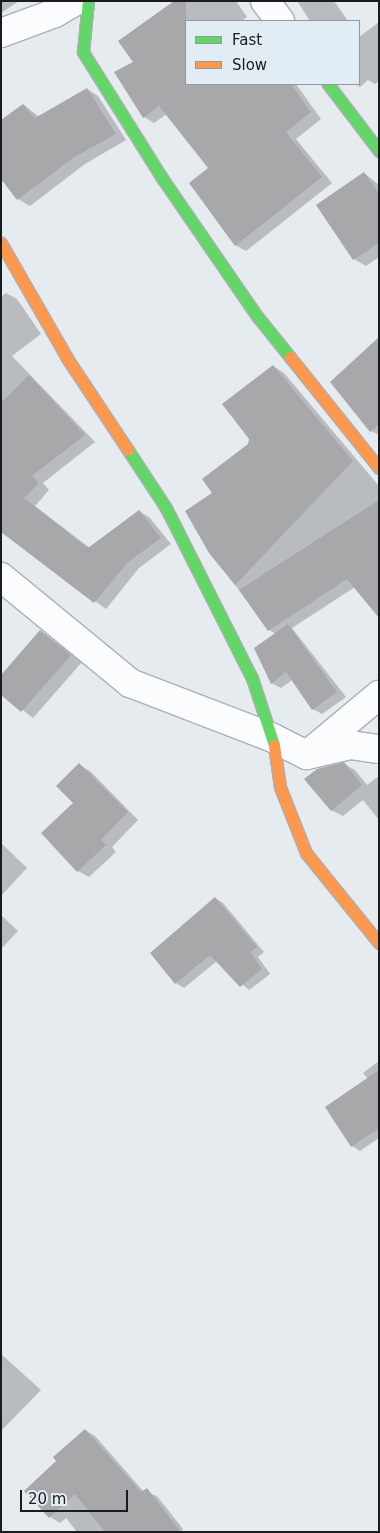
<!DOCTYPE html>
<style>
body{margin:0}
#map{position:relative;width:380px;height:1533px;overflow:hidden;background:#e6ebf0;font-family:"DejaVu Sans",sans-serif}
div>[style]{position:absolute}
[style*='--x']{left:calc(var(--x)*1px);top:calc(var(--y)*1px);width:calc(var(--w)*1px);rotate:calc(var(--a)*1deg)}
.shadow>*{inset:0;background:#0003}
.building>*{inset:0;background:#a8a8ab}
.roads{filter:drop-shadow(1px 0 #acb0b4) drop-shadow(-1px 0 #acb0b4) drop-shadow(0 1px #acb0b4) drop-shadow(0 -1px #acb0b4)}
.street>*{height:28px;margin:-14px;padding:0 14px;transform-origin:14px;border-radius:14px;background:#fbfcfd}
.fast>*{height:11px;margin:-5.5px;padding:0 5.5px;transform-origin:5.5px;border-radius:5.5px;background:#63d668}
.slow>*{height:11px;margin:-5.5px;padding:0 5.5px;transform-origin:5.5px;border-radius:5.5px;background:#ff974d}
span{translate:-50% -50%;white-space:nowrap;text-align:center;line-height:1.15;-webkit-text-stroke:5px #e2ecf4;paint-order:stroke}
.frame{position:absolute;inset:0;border:2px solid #191c1f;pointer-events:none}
.legend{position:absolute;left:185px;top:20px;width:175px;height:65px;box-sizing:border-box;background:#e2ecf4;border:1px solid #92999f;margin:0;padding:6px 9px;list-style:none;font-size:15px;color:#191c1f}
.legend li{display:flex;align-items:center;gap:10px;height:25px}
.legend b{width:25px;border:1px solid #92999f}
.scale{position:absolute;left:20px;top:1490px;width:108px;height:22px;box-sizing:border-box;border:2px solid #191c1f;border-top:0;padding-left:6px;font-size:15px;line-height:18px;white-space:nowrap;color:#191c1f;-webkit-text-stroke:4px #e2ecf4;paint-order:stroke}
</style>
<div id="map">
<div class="shadow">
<i style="clip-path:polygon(1px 1px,19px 1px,1px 13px)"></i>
<i style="clip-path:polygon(177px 1px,236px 1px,247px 17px,241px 21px,186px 21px,186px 84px,296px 84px,321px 119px,296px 139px,332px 183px,246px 251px,235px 245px,210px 168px,167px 114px,154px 123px,144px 117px,135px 62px)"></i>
<i style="clip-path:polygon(297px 1px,334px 1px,348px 21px,310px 21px)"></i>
<i style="clip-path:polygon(379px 22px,379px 81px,375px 84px,368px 80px,360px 87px,355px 84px,359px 84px,359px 37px)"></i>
<i style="clip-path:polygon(87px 89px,98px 96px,126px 140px,85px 164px,30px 206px,18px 199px,1px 177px,24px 105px,39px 117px)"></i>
<i style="clip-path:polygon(364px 173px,379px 185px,379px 257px,366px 266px,354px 259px)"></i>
<i style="clip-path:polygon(6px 293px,17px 299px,41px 334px,12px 356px,95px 442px,43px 483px,49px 490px,35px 506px,90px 548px,139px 511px,150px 518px,171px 544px,139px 568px,106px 609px,1px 530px,1px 297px)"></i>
<i style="clip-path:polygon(379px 339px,379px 435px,371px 431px)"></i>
<i style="clip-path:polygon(273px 366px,284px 373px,379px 486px,379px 616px,355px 587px,292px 628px,346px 697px,322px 714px,313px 709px,292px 680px,281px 688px,271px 683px,276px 634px,269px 630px,211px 553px,214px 493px,249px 445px)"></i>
<i style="clip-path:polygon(41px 631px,82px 662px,33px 718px,1px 693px)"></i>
<i style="clip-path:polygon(344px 764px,355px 770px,367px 785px,379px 776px,379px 820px,363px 800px,343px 816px,331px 810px)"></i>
<i style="clip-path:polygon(79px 765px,90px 771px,138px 820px,112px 847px,116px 852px,89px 877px,78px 871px,74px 803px)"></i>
<i style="clip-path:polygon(1px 843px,27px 868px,1px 896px)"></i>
<i style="clip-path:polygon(215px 898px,223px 903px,264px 952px,258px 957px,270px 974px,249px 990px,217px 961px,184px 988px,176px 983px)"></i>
<i style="clip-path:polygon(1px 915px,18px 931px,1px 949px)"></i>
<i style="clip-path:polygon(379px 1061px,379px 1138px,360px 1151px,352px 1146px,368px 1079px,363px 1073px)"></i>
<i style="clip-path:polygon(1px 1354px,41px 1390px,1px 1431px)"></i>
<i style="clip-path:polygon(85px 1430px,95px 1436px,144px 1492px,157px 1496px,183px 1529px,180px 1532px,77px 1532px,66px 1518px,60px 1523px,50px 1517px,58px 1461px)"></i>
</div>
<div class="building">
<i style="clip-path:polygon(174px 1px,186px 1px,186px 84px,291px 84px,311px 112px,286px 132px,322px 177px,235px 246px,189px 183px,208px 168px,159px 106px,143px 118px,114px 72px,133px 62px,118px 41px)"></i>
<i style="clip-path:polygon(87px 88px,116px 134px,73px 158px,17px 200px,1px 179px,1px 120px,23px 104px,35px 118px)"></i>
<i style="clip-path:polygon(364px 172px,379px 194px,379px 243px,353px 260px,316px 205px)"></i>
<i style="clip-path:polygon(379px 337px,379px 424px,370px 432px,330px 382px)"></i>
<i style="clip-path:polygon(273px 365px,353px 461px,235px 585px,209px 553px,185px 511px,212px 493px,202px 479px,248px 444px,249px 439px,222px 404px)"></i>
<i style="clip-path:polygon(29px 375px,85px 435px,32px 476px,39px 483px,24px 498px,88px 548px,139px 510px,161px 538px,128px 562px,94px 603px,1px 532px,1px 403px)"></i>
<i style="clip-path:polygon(379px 500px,379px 618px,347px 579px,268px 631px,239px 590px)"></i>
<i style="clip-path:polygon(288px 624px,337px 692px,312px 710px,286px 672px,271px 684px,254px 648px)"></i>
<i style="clip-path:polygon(40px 630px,71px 655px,21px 712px,1px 695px,1px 675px)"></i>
<i style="clip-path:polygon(344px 762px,362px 785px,331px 811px,304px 779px,317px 769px)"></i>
<i style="clip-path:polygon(79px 763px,128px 812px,101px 840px,106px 845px,77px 872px,41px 833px,73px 803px,56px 786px)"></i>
<i style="clip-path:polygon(215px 897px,257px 947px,250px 952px,262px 969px,240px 987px,210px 955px,175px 984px,150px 953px)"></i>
<i style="clip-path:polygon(379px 1070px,379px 1128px,351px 1147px,325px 1107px)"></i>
<i style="clip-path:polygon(85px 1429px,141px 1492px,147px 1488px,181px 1532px,105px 1532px,75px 1494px,49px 1518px,24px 1491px,56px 1461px,53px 1457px)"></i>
</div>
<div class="roads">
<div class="street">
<i style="--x:265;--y:1;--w:25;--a:53"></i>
<i style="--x:1;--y:33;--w:58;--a:-20.3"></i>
<i style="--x:55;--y:13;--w:24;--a:-30"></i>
<i style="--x:1;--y:577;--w:167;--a:39.4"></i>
<i style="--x:130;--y:683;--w:153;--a:21"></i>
<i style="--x:273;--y:738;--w:38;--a:27"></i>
<i style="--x:307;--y:755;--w:94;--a:-39.8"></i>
<i style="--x:311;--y:754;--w:40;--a:-13"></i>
<i style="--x:350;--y:745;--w:29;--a:8"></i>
</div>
<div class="fast">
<i style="--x:88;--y:1;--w:51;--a:95.6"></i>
<i style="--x:83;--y:52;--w:149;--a:57.9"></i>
<i style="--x:162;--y:178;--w:168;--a:55.5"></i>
<i style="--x:257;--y:316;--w:53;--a:51.2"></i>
<i style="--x:328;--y:84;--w:84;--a:52.7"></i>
<i style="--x:128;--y:450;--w:69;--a:56.8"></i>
<i style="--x:166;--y:508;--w:191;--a:63.2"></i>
<i style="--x:252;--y:678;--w:71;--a:71.8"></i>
</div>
<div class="slow">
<i style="--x:1;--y:243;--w:133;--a:60.1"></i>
<i style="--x:67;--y:358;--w:110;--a:56.5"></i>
<i style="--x:290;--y:357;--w:142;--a:51.3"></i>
<i style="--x:274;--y:745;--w:42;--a:81.9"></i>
<i style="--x:280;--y:787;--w:71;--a:68.5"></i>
<i style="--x:306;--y:853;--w:116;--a:51"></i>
</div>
</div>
<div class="frame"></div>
<ul class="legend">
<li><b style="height:6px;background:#63d668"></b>Fast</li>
<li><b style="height:6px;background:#ff974d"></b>Slow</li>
</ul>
<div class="scale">20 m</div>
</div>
